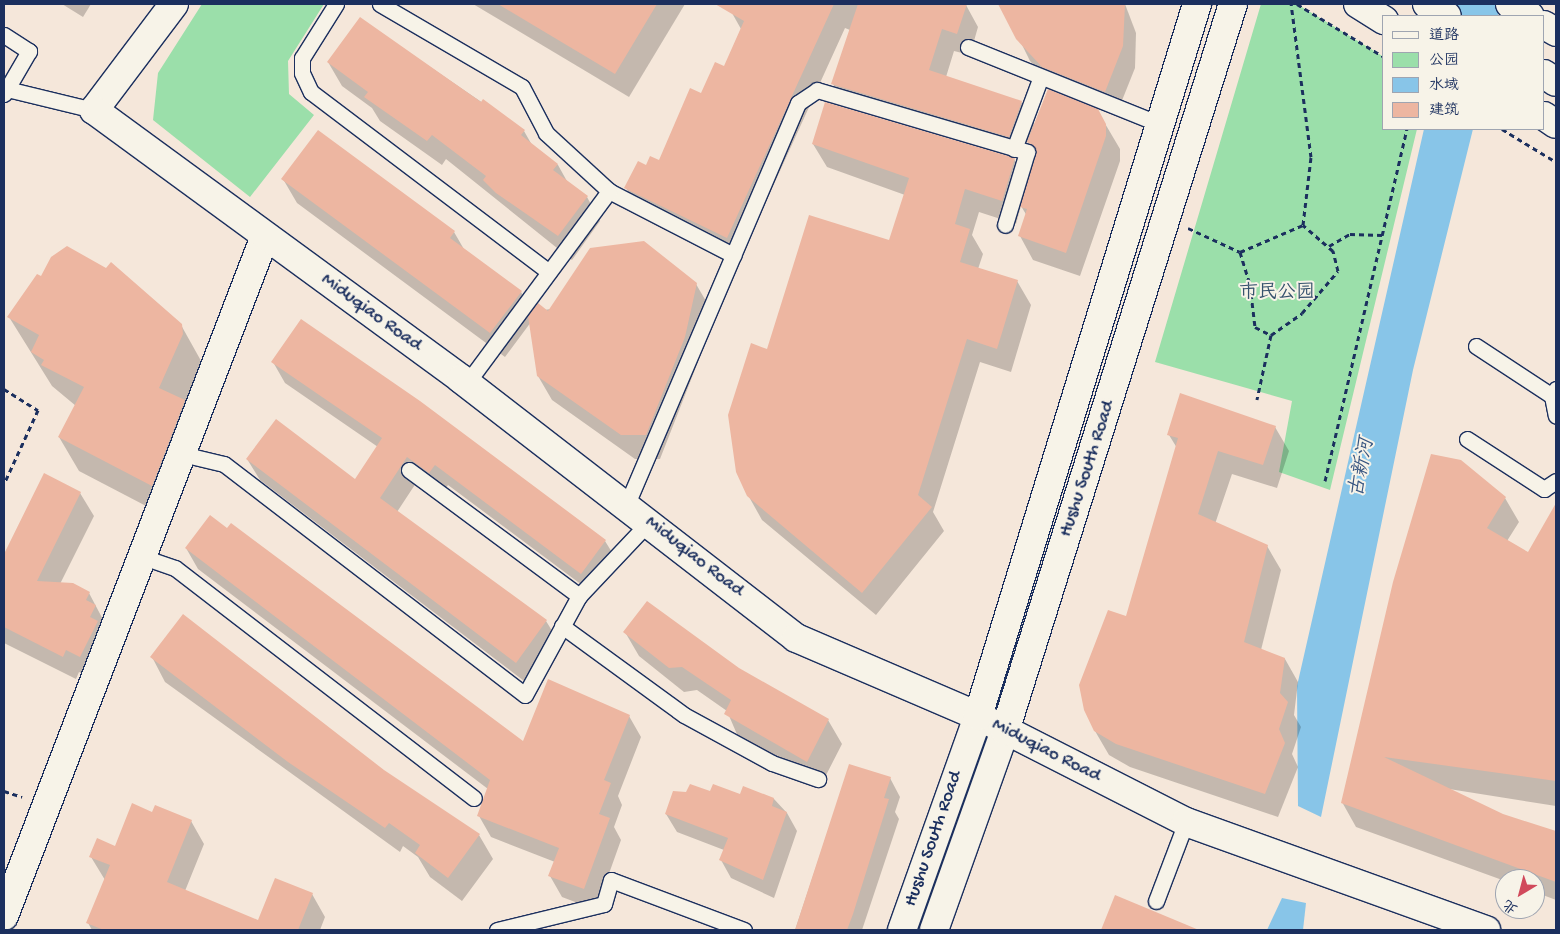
<!DOCTYPE html>
<meta charset="utf-8">
<style>
body{margin:0}
#map{position:relative;width:1560px;height:934px;overflow:hidden;background:#f5e7da;font-family:"Gochi Hand","LXGW WenKai TC",sans-serif}
div>[style]{position:absolute}
[style*='--x']{left:calc(var(--x)*1px);top:calc(var(--y)*1px);width:calc(var(--w)*1px);rotate:calc(var(--a)*1deg)}
.green>*{inset:0;background:#9bdfaa}
.water>*{inset:0;background:#88c5e8;transform-origin:0 0}
.shadow>*{inset:0;background:#0003}
.building>*{inset:0;background:#edb6a1}
.path>*{height:3px;margin-top:-1.5px;transform-origin:0;background:repeating-linear-gradient(90deg,#1b2f5e 0 5px,transparent 0 9px)}
.roads{filter:drop-shadow(1px 0 #1b2f5e) drop-shadow(-1px 0 #1b2f5e) drop-shadow(0 1px #1b2f5e) drop-shadow(0 -1px #1b2f5e)}
.lane>*{height:15px;margin:-7.5px;padding:0 7.5px;transform-origin:7.5px;border-radius:7.5px;background:#f7f3e8}
.street>*{height:28px;margin:-14px;padding:0 14px;transform-origin:14px;border-radius:14px;background:#f7f3e8}
.secondary>*{height:28px;margin:-14px;padding:0 14px;transform-origin:14px;border-radius:14px;background:#f7f3e8}
.primary>*{height:28px;margin:-14px;padding:0 14px;transform-origin:14px;border-radius:14px;background:#f7f3e8}
span{translate:-50% -50%;white-space:nowrap;text-align:center;line-height:1.15;-webkit-text-stroke:4px #f7f3e8;paint-order:stroke}
.park-label{font-size:19px;color:#35526d}
.street-label{font-size:19px;color:#1b2f5e}
.water-label{font-size:20px;color:#365480;font-style:italic}
.frame{position:absolute;inset:0;border:5px solid #1b2f5e;pointer-events:none}
.legend{position:absolute;left:1382px;top:15px;width:162px;height:115px;box-sizing:border-box;background:#f7f3e8;border:1px solid #9fa5b1;margin:0;padding:6px 9px;list-style:none;font-size:15px;color:#1b2f5e}
.legend li{display:flex;align-items:center;gap:10px;height:25px}
.legend b{width:25px;border:1px solid #9fa5b1}
.north{position:absolute;left:1495px;top:869px;width:50px;height:50px;box-sizing:border-box;background:#f7f3e8;border:1px solid #9fa5b1;border-radius:50%;rotate:217deg;font-size:14px;font-weight:700;line-height:20px;text-align:center;color:#1b2f5e}
.north::after{content:'';display:block;margin:auto;width:18px;height:22px;background:#d1495b;clip-path:polygon(50% 0,100% 100%,50% 72%,0 100%)}
</style>
<div id="map">
<div class="green">
<i style="clip-path:polygon(202px 4px,324px 4px,288px 61px,289px 94px,314px 115px,250px 197px,153px 120px,158px 73px)"></i>
<i style="clip-path:polygon(1261px 4px,1297px 4px,1384px 57px,1384px 129px,1417px 129px,1330px 490px,1279px 472px,1292px 401px,1155px 362px)"></i>
</div>
<div class="water">
<i style="left:1455px;top:4px;width:43px;height:12px"></i>
<i style="clip-path:polygon(1424px 129px,1473px 129px,1413px 370px,1321px 817px,1298px 806px,1297px 686px)"></i>
<i style="clip-path:polygon(1282px 898px,1306px 903px,1303px 930px,1267px 930px)"></i>
</div>
<div class="shadow">
<i style="clip-path:polygon(62px 4px,91px 4px,83px 17px)"></i>
<i style="clip-path:polygon(473px 4px,685px 4px,629px 97px)"></i>
<i style="clip-path:polygon(736px 4px,966px 5px,978px 27px,970px 55px,954px 51px,946px 77px,1021px 102px,1035px 125px,1097px 110px,1120px 149px,1120px 161px,1080px 276px,1033px 260px,1020px 236px,1027px 216px,1021px 206px,1016px 224px,979px 212px,972px 235px,983px 254px,978px 269px,1017px 281px,1031px 305px,1011px 372px,980px 362px,933px 512px,944px 531px,876px 615px,762px 520px,748px 495px,768px 350px,890px 242px,905px 195px,827px 167px,813px 144px,1014px 159px,1028px 183px,1036px 156px,1027px 141px,1021px 158px,845px 106px,833px 84px,850px 30px,845px 28px,740px 259px,638px 210px,626px 188px,647px 167px,660px 162px,724px 68px,741px 29px,732px 13px)"></i>
<i style="clip-path:polygon(1002px 4px,1125px 4px,1136px 33px,1135px 68px,1117px 113px,1056px 88px,1030px 61px)"></i>
<i style="clip-path:polygon(360px 19px,524px 131px,532px 145px,558px 165px,568px 183px,587px 197px,600px 221px,572px 260px,446px 159px,442px 165px,380px 121px,372px 108px,342px 86px,328px 62px)"></i>
<i style="clip-path:polygon(283px 179px,454px 232px,465px 251px,521px 292px,533px 312px,696px 284px,710px 308px,698px 362px,660px 459px,635px 459px,552px 400px,538px 376px,531px 322px,505px 357px,297px 203px)"></i>
<i style="clip-path:polygon(9px 317px,181px 325px,200px 359px,202px 369px,186px 404px,204px 435px,171px 519px,79px 471px,59px 437px,76px 406px,52px 386px)"></i>
<i style="clip-path:polygon(273px 362px,605px 541px,618px 562px,594px 594px,448px 485px,442px 494px,420px 477px,397px 512px,546px 621px,559px 642px,528px 684px,260px 480px,247px 459px,355px 481px,378px 447px,285px 383px)"></i>
<i style="clip-path:polygon(1275px 427px,1289px 451px,1277px 488px,1232px 474px,1215px 524px,1267px 546px,1281px 570px,1261px 650px,1285px 659px,1298px 682px,1294px 715px,1301px 727px,1292px 754px,1298px 767px,1278px 817px,1130px 767px,1109px 755px,1095px 731px,1177px 448px,1169px 435px)"></i>
<i style="clip-path:polygon(45px 475px,80px 493px,94px 516px,60px 584px,89px 593px,108px 629px,93px 679px,79px 672px,76px 679px,4px 643px,4px 557px)"></i>
<i style="clip-path:polygon(1505px 498px,1519px 522px,1507px 541px,1528px 554px,1556px 506px,1556px 806px,1449px 789px,1503px 815px,1556px 833px,1556px 900px,1535px 892px,1535px 879px,1505px 881px,1356px 827px,1342px 802px,1394px 582px)"></i>
<i style="clip-path:polygon(186px 548px,524px 743px,629px 716px,641px 737px,618px 796px,622px 805px,614px 827px,621px 840px,596px 910px,562px 897px,550px 876px,555px 862px,491px 837px,479px 816px,488px 789px,198px 569px)"></i>
<i style="clip-path:polygon(625px 632px,739px 669px,828px 720px,842px 744px,821px 785px,739px 739px,727px 711px,697px 690px,684px 692px,639px 656px)"></i>
<i style="clip-path:polygon(152px 657px,383px 771px,479px 835px,493px 859px,462px 901px,430px 877px,418px 857px,403px 846px,400px 852px,165px 682px)"></i>
<i style="clip-path:polygon(850px 765px,890px 778px,900px 797px,895px 812px,899px 819px,862px 930px,795px 930px)"></i>
<i style="clip-path:polygon(710px 793px,774px 799px,787px 813px,797px 831px,774px 898px,731px 878px,721px 860px,724px 850px,677px 832px,666px 814px)"></i>
<i style="clip-path:polygon(153px 813px,191px 821px,204px 844px,185px 891px,259px 922px,312px 894px,325px 917px,320px 930px,92px 930px,88px 923px,105px 880px,91px 857px,115px 847px)"></i>
<i style="clip-path:polygon(1116px 897px,1190px 927px,1191px 930px,1103px 930px)"></i>
</div>
<div class="building">
<i style="clip-path:polygon(498px 4px,657px 4px,615px 74px)"></i>
<i style="clip-path:polygon(715px 4px,834px 4px,727px 238px,624px 188px,638px 161px,646px 165px,650px 156px,659px 160px,690px 88px,701px 93px,715px 62px,724px 66px,744px 21px)"></i>
<i style="clip-path:polygon(858px 4px,967px 4px,957px 34px,942px 29px,929px 70px,1022px 101px,1009px 137px,831px 84px)"></i>
<i style="clip-path:polygon(998px 4px,1125px 4px,1123px 46px,1105px 92px,1042px 67px,1016px 39px)"></i>
<i style="clip-path:polygon(360px 17px,481px 102px,483px 99px,525px 130px,521px 135px,558px 164px,553px 170px,588px 196px,558px 236px,496px 193px,483px 180px,486px 176px,432px 135px,427px 141px,364px 97px,368px 92px,327px 62px)"></i>
<i style="clip-path:polygon(1048px 89px,1098px 109px,1106px 124px,1106px 136px,1066px 253px,1018px 236px,1027px 209px,1020px 207px,1036px 154px,1034px 146px,1027px 142px)"></i>
<i style="clip-path:polygon(825px 102px,1015px 158px,1002px 201px,965px 189px,955px 224px,970px 229px,960px 262px,1018px 280px,997px 349px,967px 339px,918px 495px,932px 507px,862px 593px,747px 496px,736px 472px,728px 415px,751px 343px,767px 349px,809px 215px,889px 240px,909px 178px,812px 144px)"></i>
<i style="clip-path:polygon(318px 130px,455px 231px,450px 238px,522px 291px,490px 333px,281px 179px)"></i>
<i style="clip-path:polygon(644px 241px,697px 283px,685px 337px,646px 435px,621px 435px,537px 376px,528px 316px,538px 303px,548px 311px,590px 248px)"></i>
<i style="clip-path:polygon(67px 246px,106px 268px,111px 262px,182px 324px,183px 334px,159px 388px,185px 400px,152px 486px,58px 437px,84px 387px,41px 365px,44px 360px,31px 352px,39px 335px,7px 317px,37px 274px,41px 276px,51px 257px)"></i>
<i style="clip-path:polygon(301px 319px,420px 401px,606px 540px,581px 574px,435px 465px,429px 473px,407px 457px,380px 498px,547px 620px,516px 663px,246px 459px,276px 419px,355px 479px,382px 438px,271px 362px)"></i>
<i style="clip-path:polygon(1180px 393px,1276px 426px,1263px 465px,1218px 451px,1198px 514px,1268px 545px,1244px 642px,1285px 658px,1280px 693px,1288px 702px,1279px 729px,1285px 743px,1265px 794px,1116px 744px,1094px 731px,1084px 710px,1079px 685px,1108px 610px,1126px 616px,1178px 438px,1167px 435px)"></i>
<i style="clip-path:polygon(1431px 454px,1461px 460px,1506px 497px,1487px 528px,1528px 552px,1556px 503px,1556px 781px,1384px 757px,1503px 814px,1556px 831px,1556px 882px,1341px 803px,1393px 582px)"></i>
<i style="clip-path:polygon(44px 473px,81px 492px,37px 581px,73px 583px,90px 592px,86px 600px,96px 605px,90px 617px,98px 621px,80px 657px,66px 650px,63px 657px,4px 627px,4px 554px)"></i>
<i style="clip-path:polygon(210px 515px,227px 528px,231px 523px,523px 741px,548px 679px,630px 715px,604px 780px,611px 783px,599px 814px,610px 818px,584px 889px,548px 876px,559px 848px,477px 816px,490px 780px,185px 548px)"></i>
<i style="clip-path:polygon(647px 601px,739px 668px,829px 719px,807px 762px,724px 714px,731px 700px,682px 667px,669px 668px,623px 632px)"></i>
<i style="clip-path:polygon(183px 614px,384px 770px,480px 834px,448px 878px,415px 853px,420px 845px,389px 823px,385px 828px,288px 762px,150px 657px)"></i>
<i style="clip-path:polygon(849px 764px,891px 777px,884px 798px,889px 799px,853px 914px,847px 930px,795px 930px)"></i>
<i style="clip-path:polygon(690px 784px,710px 791px,713px 784px,740px 794px,743px 786px,774px 798px,772px 806px,787px 812px,763px 880px,719px 860px,728px 838px,665px 814px,673px 791px,686px 792px)"></i>
<i style="clip-path:polygon(132px 803px,152px 812px,155px 805px,192px 820px,167px 882px,258px 920px,275px 878px,313px 893px,298px 930px,104px 930px,86px 923px,110px 865px,89px 857px,97px 838px,115px 846px)"></i>
<i style="clip-path:polygon(1115px 895px,1199px 930px,1101px 930px)"></i>
</div>
<div class="path">
<i style="--x:1297;--y:4;--w:102;--a:31.3"></i>
<i style="--x:1502;--y:129;--w:63;--a:31.4"></i>
<i style="--x:1188;--y:228;--w:57;--a:24.8"></i>
<i style="--x:1240;--y:252;--w:34;--a:73"></i>
<i style="--x:1250;--y:285;--w:42;--a:83.2"></i>
<i style="--x:1255;--y:327;--w:18;--a:27"></i>
<i style="--x:1271;--y:335;--w:66;--a:102.3"></i>
<i style="--x:1329;--y:246;--w:24;--a:-30"></i>
<i style="--x:1350;--y:234;--w:32;--a:2"></i>
<i style="--x:1240;--y:252;--w:69;--a:-23.2"></i>
<i style="--x:1271;--y:335;--w:38;--a:-35"></i>
<i style="--x:1302;--y:313;--w:55;--a:-49.4"></i>
<i style="--x:1338;--y:271;--w:21;--a:-104"></i>
<i style="--x:1333;--y:251;--w:40;--a:-139"></i>
<i style="--x:1303;--y:225;--w:68;--a:-83.3"></i>
<i style="--x:1311;--y:157;--w:154;--a:-97.4"></i>
<i style="--x:4;--y:389;--w:40;--a:32"></i>
<i style="--x:38;--y:410;--w:81;--a:114.7"></i>
<i style="--x:1325;--y:481;--w:361;--a:-76.9"></i>
<i style="--x:4;--y:791;--w:19;--a:18"></i>
</div>
<div class="roads">
<div class="lane">
<i style="--x:336;--y:4;--w:64;--a:122.2"></i>
<i style="--x:302;--y:58;--w:15;--a:90"></i>
<i style="--x:302;--y:73;--w:21;--a:65"></i>
<i style="--x:311;--y:92;--w:298;--a:37.1"></i>
<i style="--x:380;--y:4;--w:164;--a:30.3"></i>
<i style="--x:522;--y:87;--w:52;--a:62.4"></i>
<i style="--x:546;--y:133;--w:86;--a:42.6"></i>
<i style="--x:609;--y:191;--w:140;--a:27.3"></i>
<i style="--x:4;--y:35;--w:30;--a:33"></i>
<i style="--x:29;--y:51;--w:44;--a:120.1"></i>
<i style="--x:968;--y:47;--w:209;--a:21.9"></i>
<i style="--x:4;--y:94;--w:6;--a:-59"></i>
<i style="--x:7;--y:89;--w:89;--a:13.6"></i>
<i style="--x:1014;--y:149;--w:75;--a:-69.6"></i>
<i style="--x:1476;--y:346;--w:91;--a:33.3"></i>
<i style="--x:467;--y:383;--w:239;--a:-53.5"></i>
<i style="--x:1556;--y:389;--w:8;--a:120"></i>
<i style="--x:1552;--y:396;--w:20;--a:79"></i>
<i style="--x:1467;--y:439;--w:92;--a:33"></i>
<i style="--x:1544;--y:489;--w:14;--a:-34"></i>
<i style="--x:182;--y:454;--w:43;--a:13.4"></i>
<i style="--x:224;--y:464;--w:379;--a:37.5"></i>
<i style="--x:525;--y:695;--w:113;--a:-61.4"></i>
<i style="--x:579;--y:596;--w:102;--a:-46.6"></i>
<i style="--x:409;--y:470;--w:212;--a:36.5"></i>
<i style="--x:627;--y:504;--w:436;--a:-66.9"></i>
<i style="--x:798;--y:103;--w:23;--a:-34"></i>
<i style="--x:817;--y:90;--w:219;--a:16.4"></i>
<i style="--x:1027;--y:152;--w:76;--a:106.8"></i>
<i style="--x:143;--y:557;--w:34;--a:19"></i>
<i style="--x:175;--y:568;--w:377;--a:37.6"></i>
<i style="--x:562;--y:626;--w:151;--a:36.1"></i>
<i style="--x:684;--y:715;--w:100;--a:28.6"></i>
<i style="--x:772;--y:763;--w:49;--a:19.2"></i>
<i style="--x:1156;--y:901;--w:85;--a:-69.2"></i>
<i style="--x:497;--y:930;--w:110;--a:-13.7"></i>
<i style="--x:604;--y:904;--w:25;--a:-74"></i>
<i style="--x:611;--y:880;--w:142;--a:20.6"></i>
</div>
<div class="street">
<i style="--x:4;--y:916;--w:728;--a:-69"></i>
</div>
<div class="secondary">
<i style="--x:174;--y:4;--w:133;--a:127"></i>
<i style="--x:94;--y:110;--w:455;--a:36.2"></i>
<i style="--x:461;--y:379;--w:423;--a:37.7"></i>
<i style="--x:796;--y:638;--w:198;--a:23.2"></i>
<i style="--x:978;--y:716;--w:233;--a:27"></i>
<i style="--x:1186;--y:822;--w:319;--a:19.8"></i>
<i style="--x:1358;--y:4;--w:31;--a:32"></i>
<i style="--x:1544;--y:116;--w:14;--a:34"></i>
<i style="--x:902;--y:930;--w:227;--a:-70.4"></i>
<i style="--x:978;--y:716;--w:745;--a:-72.9"></i>
<i style="--x:934;--y:930;--w:211;--a:-70.4"></i>
<i style="--x:1005;--y:731;--w:762;--a:-72.59"></i>
</div>
<div class="primary">
<i style="--x:1427;--y:4;--w:23;--a:31"></i>
<i style="--x:1510;--y:4;--w:23;--a:31"></i>
<i style="--x:1544;--y:25;--w:14;--a:30"></i>
<i style="--x:1544;--y:74;--w:14;--a:34"></i>
</div>
</div>
<div class="park-label">
<span style="left:1277px;top:294px">市民公园</span>
</div>
<div class="street-label">
<span style="left:371px;top:313px;rotate:36deg">Miduqiao Road</span>
<span style="left:1088px;top:469px;rotate:-72deg">Hushu South Road</span>
<span style="left:694px;top:557px;rotate:38deg">Miduqiao Road</span>
<span style="left:1046px;top:751px;rotate:27deg">Miduqiao Road</span>
<span style="left:934px;top:839px;rotate:-71deg">Hushu South Road</span>
</div>
<div class="water-label">
<span style="left:1363px;top:468px;rotate:-79deg">古新河</span>
</div>
<div class="frame"></div>
<ul class="legend">
<li><b style="height:6px;background:#f7f3e8"></b>道路</li>
<li><b style="height:14px;background:#9bdfaa"></b>公园</li>
<li><b style="height:14px;background:#88c5e8"></b>水域</li>
<li><b style="height:14px;background:#edb6a1"></b>建筑</li>
</ul>
<div class="north">北</div>
</div>
